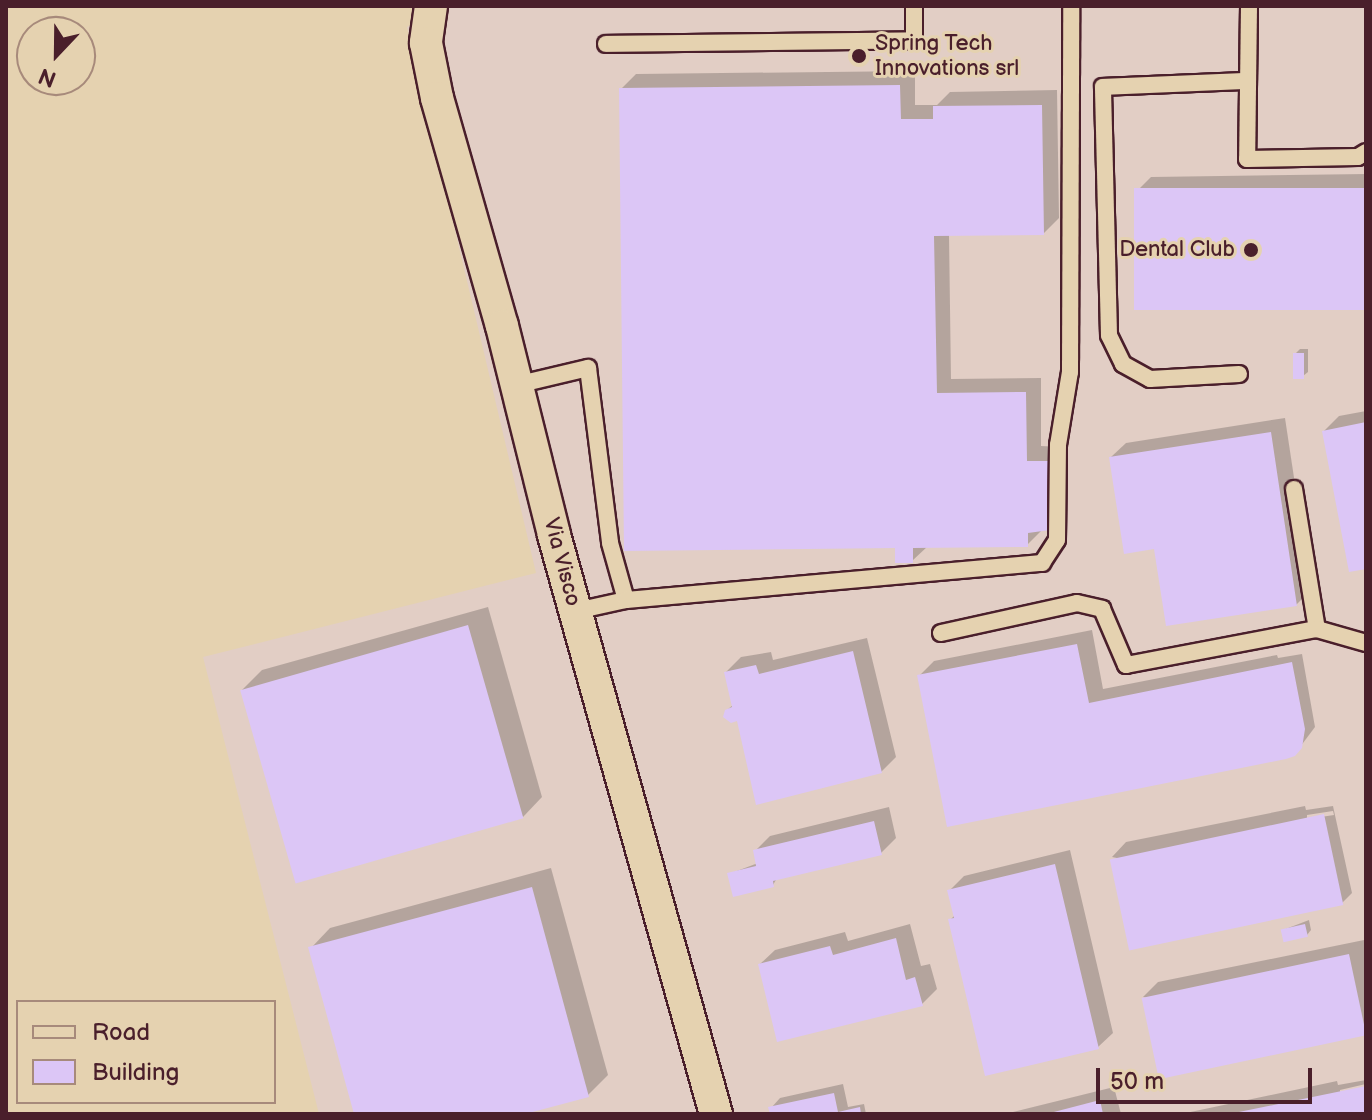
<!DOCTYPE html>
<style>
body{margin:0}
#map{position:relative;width:1372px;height:1120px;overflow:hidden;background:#e5d2b0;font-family:"Balsamiq Sans",sans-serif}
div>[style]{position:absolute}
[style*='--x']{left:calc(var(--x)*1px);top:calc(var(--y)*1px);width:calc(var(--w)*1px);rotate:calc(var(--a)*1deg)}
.built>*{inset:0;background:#e2cec5}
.shadow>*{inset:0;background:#0003}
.building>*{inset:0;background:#dcc6f6;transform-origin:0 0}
.roads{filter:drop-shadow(2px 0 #4a1f2b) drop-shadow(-2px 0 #4a1f2b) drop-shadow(0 2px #4a1f2b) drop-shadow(0 -2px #4a1f2b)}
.lane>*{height:16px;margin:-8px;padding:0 8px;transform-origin:8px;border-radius:8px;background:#e5d2b0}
.street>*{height:32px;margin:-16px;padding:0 16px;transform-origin:16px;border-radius:16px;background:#e5d2b0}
.dots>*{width:22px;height:22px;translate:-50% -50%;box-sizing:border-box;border:4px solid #e5d2b0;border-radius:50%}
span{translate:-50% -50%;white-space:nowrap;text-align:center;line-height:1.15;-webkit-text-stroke:6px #e5d2b0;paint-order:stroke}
.poi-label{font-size:22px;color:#4a1f2b}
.left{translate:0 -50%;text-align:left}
.right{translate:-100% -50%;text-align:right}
.street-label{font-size:22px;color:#4a1f2b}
.frame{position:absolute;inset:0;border:8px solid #4a1f2b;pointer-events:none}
.legend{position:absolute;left:16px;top:1000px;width:260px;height:104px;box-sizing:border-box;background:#e5d2b0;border:2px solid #a78a7b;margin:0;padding:10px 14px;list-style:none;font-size:24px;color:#4a1f2b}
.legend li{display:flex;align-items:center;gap:16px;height:40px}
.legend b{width:40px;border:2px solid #a78a7b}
.north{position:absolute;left:16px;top:16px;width:80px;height:80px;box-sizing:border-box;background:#e5d2b0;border:2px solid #a78a7b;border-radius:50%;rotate:202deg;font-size:22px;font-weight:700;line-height:32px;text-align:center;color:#4a1f2b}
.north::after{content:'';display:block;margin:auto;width:28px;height:36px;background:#4a1f2b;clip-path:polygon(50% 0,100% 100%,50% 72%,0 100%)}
.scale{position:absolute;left:1096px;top:1068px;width:216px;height:36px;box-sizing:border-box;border:4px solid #4a1f2b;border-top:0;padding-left:10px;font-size:24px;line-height:28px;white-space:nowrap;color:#4a1f2b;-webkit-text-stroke:6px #e5d2b0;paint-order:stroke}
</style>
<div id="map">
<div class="built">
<i style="clip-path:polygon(448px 6px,1366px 6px,1366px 1114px,319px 1114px,203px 657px,536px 573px,407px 27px)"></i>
</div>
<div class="shadow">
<i style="clip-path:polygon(915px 71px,915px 105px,937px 105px,950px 92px,1057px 90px,1059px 218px,1044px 233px,949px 234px,951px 379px,1041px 378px,1041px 446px,1063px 447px,1043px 529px,1027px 545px,928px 546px,912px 561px,897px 546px,621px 89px,636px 74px)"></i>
<i style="clip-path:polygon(1366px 174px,1366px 308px,1136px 192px,1151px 177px)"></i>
<i style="clip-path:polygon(1300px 349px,1308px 349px,1308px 372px,1303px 376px,1295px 354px)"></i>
<i style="clip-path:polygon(1366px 411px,1366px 567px,1324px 431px,1339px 416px)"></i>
<i style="clip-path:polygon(1285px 418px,1311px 590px,1296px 605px,1156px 547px,1111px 457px,1126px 443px)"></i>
<i style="clip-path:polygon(488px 607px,542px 797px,523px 817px,242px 690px,262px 670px)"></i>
<i style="clip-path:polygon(1092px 630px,1103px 689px,1277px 655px,1278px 658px,1302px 654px,1315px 727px,1294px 755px,919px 676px,934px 661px)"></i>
<i style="clip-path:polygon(867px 638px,896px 757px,881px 772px,726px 711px,734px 704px,726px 672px,741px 657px,771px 652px,773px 660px)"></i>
<i style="clip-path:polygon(evenodd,1305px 806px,1306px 810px,1333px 806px,1352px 893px,1342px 903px,1112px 857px,1126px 842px,1305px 806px,1333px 811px,1334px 815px,1307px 819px,1307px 815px,1333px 811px)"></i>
<i style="clip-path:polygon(889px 807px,896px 838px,881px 853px,777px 878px,773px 885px,729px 874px,758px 863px,755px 851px,770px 836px)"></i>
<i style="clip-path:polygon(1070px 850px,1113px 1033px,1098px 1047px,950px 920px,955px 915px,949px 891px,964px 876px)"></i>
<i style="clip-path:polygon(551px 868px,608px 1075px,588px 1095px,517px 1114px,356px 1114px,311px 948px,330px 928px)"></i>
<i style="clip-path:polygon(1309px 920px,1311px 930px,1307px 935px,1283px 930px)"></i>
<i style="clip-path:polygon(910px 924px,921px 966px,930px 964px,937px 989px,922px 1004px,760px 964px,775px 950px,845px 932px,848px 941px)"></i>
<i style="clip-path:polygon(1364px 940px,1365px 1033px,1143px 997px,1158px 982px)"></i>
<i style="clip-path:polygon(1366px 1080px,1366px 1084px,1340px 1090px,1340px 1094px,1366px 1088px,1366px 1114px,1181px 1114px,1337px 1081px,1338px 1085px)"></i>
<i style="clip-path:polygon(843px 1084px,848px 1107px,864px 1104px,866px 1114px,772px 1114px,771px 1108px,780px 1098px)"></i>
<i style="clip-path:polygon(1114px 1087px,1121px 1114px,1005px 1114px)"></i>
</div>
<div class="building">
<i style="clip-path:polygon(900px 85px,901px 119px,933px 119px,933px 106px,1042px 105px,1044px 235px,934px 236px,937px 393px,1026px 392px,1027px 461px,1049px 461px,1050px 530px,1028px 533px,1028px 547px,913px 548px,913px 563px,895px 563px,895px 548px,624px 551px,619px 88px)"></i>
<i style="left:1366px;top:188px;width:122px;height:232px;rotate:90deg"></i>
<i style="left:1293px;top:353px;width:11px;height:26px"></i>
<i style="clip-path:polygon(1366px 422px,1366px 569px,1349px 572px,1322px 431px)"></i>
<i style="clip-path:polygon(1271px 432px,1297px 606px,1166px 626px,1154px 549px,1124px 554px,1109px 457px)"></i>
<i style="left:468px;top:625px;width:201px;height:237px;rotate:74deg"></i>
<i style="clip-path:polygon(1077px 644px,1089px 703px,1292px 662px,1305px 729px,1302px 748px,1295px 756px,1286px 759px,947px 827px,917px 675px)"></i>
<i style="clip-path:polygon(853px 651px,882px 773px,756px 805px,737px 721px,731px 723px,723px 717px,725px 710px,732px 707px,724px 672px,756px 665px,759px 674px)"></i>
<i style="left:1324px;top:814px;width:93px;height:219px;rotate:78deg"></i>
<i style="clip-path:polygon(874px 821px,882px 855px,773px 881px,774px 887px,733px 897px,727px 873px,756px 866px,753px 850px)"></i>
<i style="clip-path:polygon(1055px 864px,1099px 1049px,985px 1076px,948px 919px,954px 918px,947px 890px)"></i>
<i style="clip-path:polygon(532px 887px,589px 1097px,525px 1114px,354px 1114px,308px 947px)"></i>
<i style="left:1305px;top:924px;width:13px;height:25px;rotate:77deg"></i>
<i style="clip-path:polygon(896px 938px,906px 980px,915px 977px,923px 1006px,777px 1042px,758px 964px,830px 946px,833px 955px)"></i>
<i style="left:1349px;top:954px;width:83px;height:212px;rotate:78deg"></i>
<i style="clip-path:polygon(1366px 1086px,1366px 1114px,1234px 1114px,1234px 1113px)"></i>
<i style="clip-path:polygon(834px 1093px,838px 1112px,860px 1107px,861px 1114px,770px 1114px,768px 1107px)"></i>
<i style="clip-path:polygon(1100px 1100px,1103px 1114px,1050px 1114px,1050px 1113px)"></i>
</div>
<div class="roads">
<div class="lane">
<i style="--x:1249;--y:6;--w:153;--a:90.7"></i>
<i style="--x:1247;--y:159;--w:111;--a:-1"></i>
<i style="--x:1358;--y:157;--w:9;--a:-32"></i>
<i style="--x:606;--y:44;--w:308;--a:-0.7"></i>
<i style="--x:914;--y:40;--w:34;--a:-90"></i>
<i style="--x:1239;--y:374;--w:89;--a:176.8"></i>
<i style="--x:1150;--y:379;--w:31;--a:-151"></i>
<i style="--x:1123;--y:364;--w:32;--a:-116"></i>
<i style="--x:1109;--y:335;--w:248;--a:-91.4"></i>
<i style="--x:1103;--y:87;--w:145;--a:-2.4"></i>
<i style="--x:516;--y:385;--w:74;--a:-13.3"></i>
<i style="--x:588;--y:368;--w:176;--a:82.8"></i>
<i style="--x:610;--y:543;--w:59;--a:74.3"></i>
<i style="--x:1294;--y:489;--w:142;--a:80.7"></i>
<i style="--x:576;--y:611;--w:51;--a:-12.4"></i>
<i style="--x:626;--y:600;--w:418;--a:-5.1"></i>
<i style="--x:1042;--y:563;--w:27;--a:-57"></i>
<i style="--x:1057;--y:540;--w:95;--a:-89.4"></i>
<i style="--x:1058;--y:445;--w:74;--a:-80.7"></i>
<i style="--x:1070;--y:372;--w:366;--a:-89.8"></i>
<i style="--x:941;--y:633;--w:139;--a:-12.4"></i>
<i style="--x:1077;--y:603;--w:26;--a:13"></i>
<i style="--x:1102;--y:609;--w:61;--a:66.8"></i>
<i style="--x:1126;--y:665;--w:194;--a:-10.7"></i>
<i style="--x:1317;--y:629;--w:51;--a:15.9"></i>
</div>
<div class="street">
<i style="--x:431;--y:6;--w:37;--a:98"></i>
<i style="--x:426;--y:43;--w:56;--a:78.7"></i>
<i style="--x:437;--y:98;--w:237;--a:74.1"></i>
<i style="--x:502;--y:326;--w:215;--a:76"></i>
<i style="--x:554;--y:535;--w:601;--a:74.37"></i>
</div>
</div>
<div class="dots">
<i style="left:859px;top:56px;background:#4a1f2b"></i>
<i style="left:1251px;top:250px;background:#4a1f2b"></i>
</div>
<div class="poi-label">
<span class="left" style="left:875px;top:56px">Spring Tech<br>Innovations srl</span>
<span class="right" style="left:1235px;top:250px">Dental Club</span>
</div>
<div class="street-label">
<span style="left:562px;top:562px;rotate:75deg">Via Visco</span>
</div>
<div class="frame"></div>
<ul class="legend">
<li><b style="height:10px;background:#e5d2b0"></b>Road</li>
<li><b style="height:22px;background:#dcc6f6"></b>Building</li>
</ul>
<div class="north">N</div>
<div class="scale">50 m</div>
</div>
